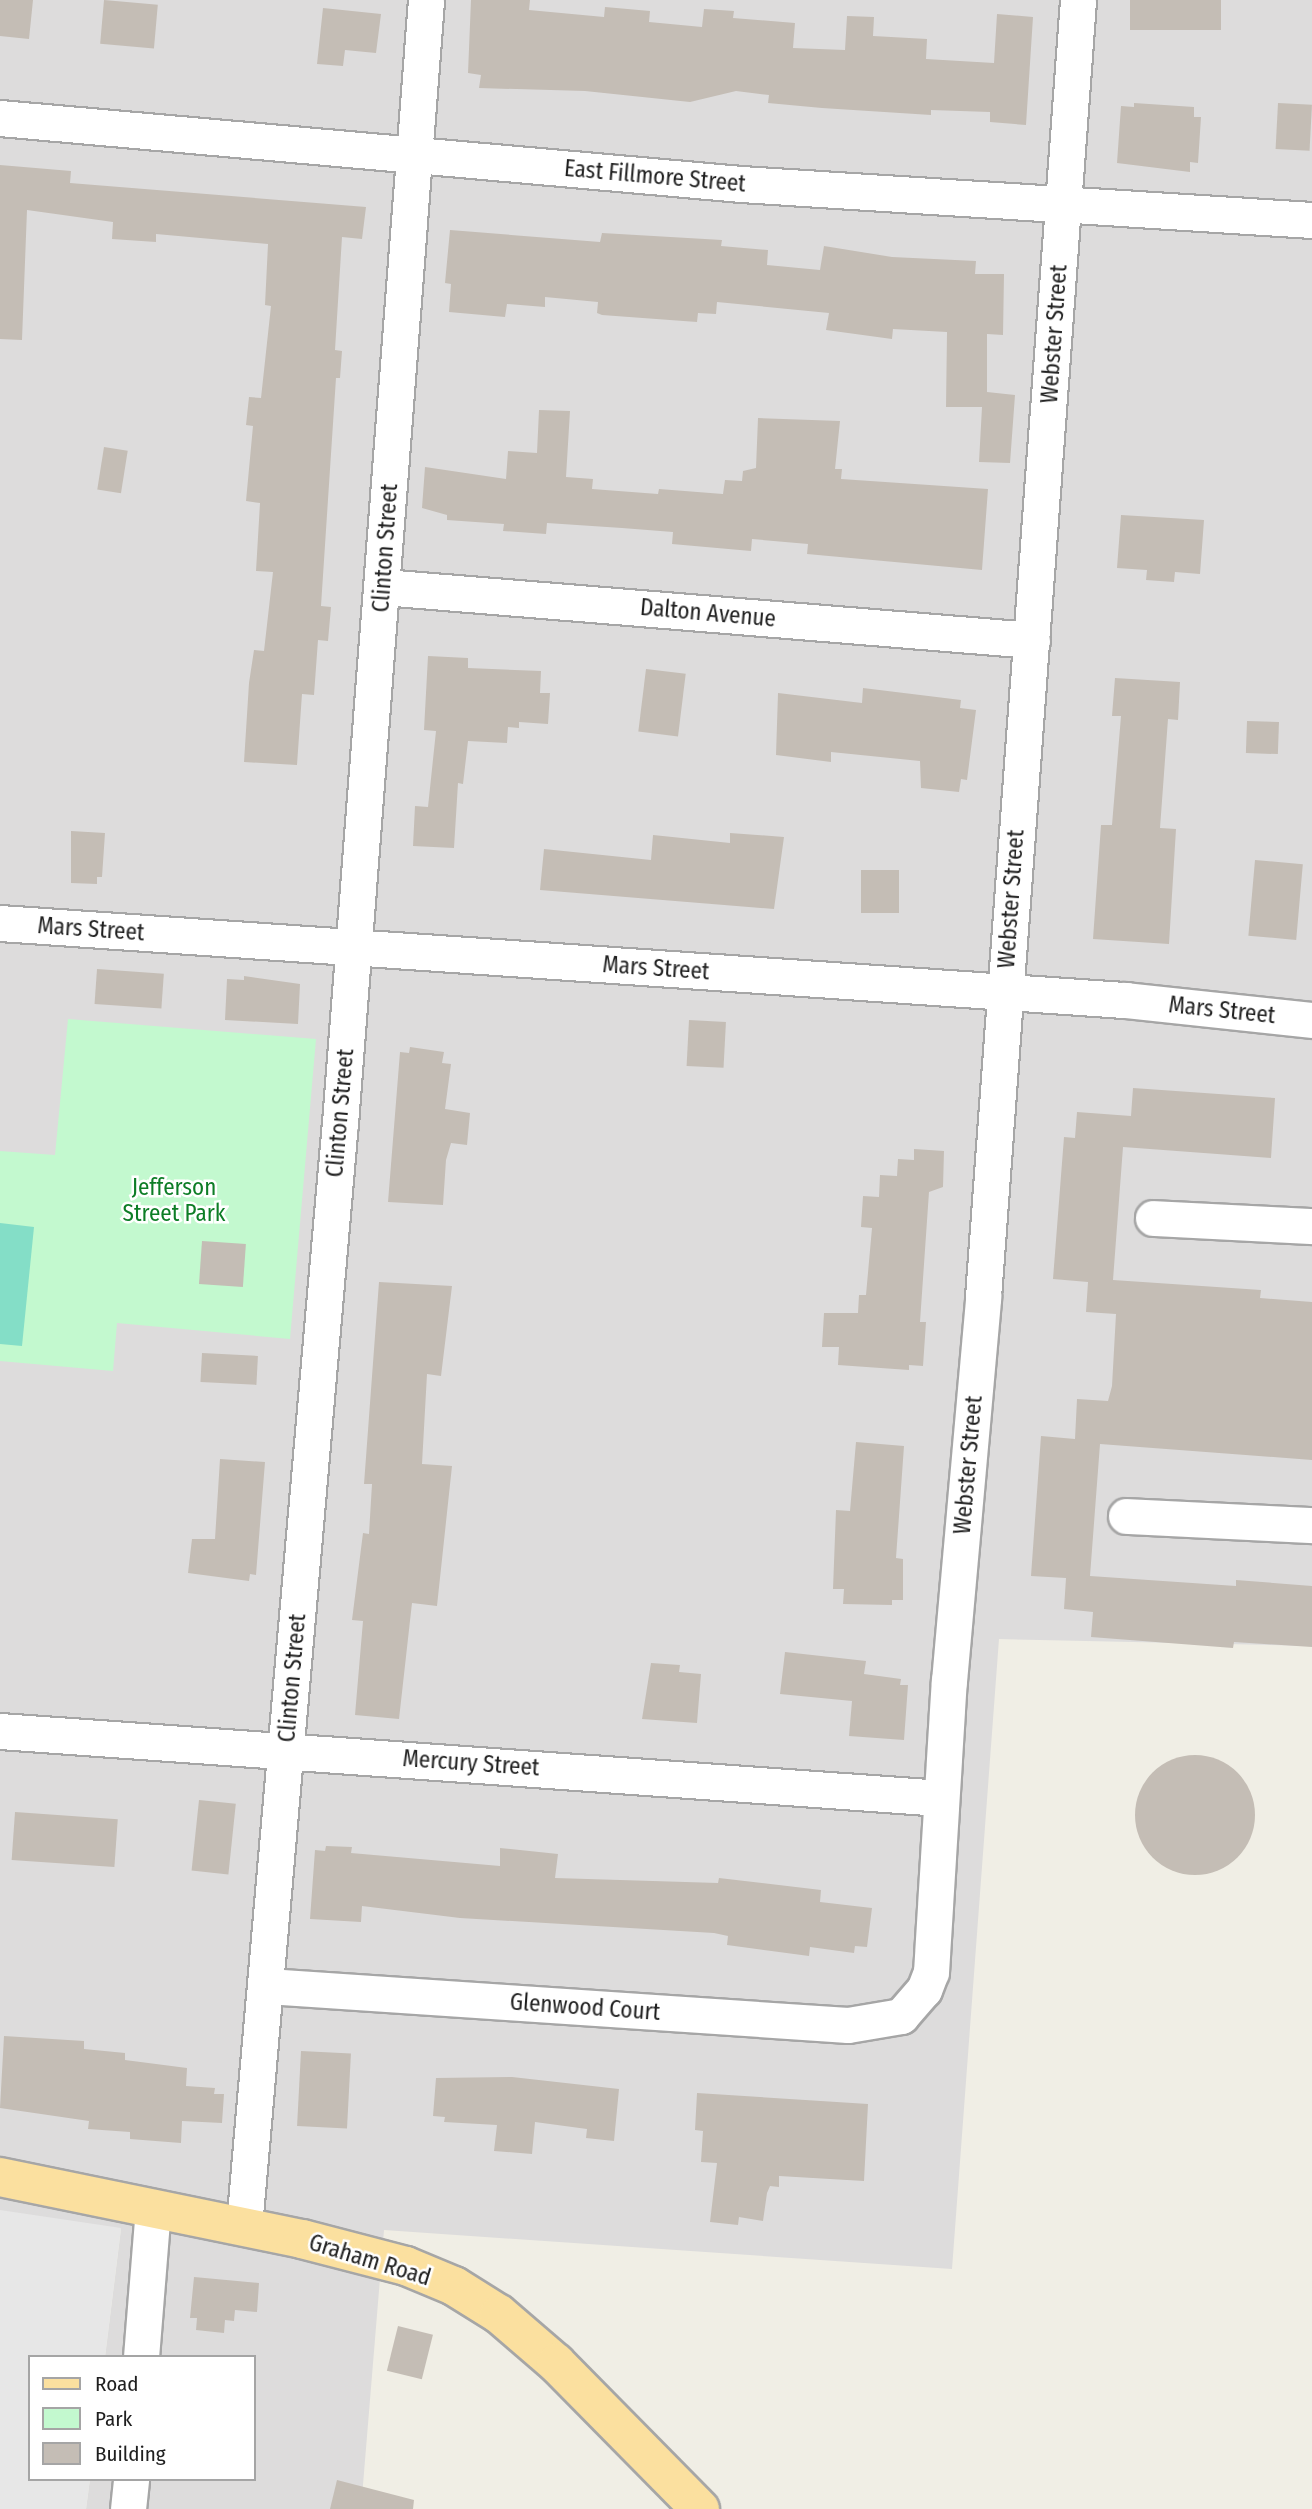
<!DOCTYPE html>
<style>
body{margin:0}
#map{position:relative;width:1312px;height:2509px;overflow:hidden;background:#f0eee5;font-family:"Fira Sans Condensed",sans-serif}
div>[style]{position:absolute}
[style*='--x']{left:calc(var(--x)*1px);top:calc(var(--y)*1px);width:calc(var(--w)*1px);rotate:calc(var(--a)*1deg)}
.residential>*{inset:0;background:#dddcdc}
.park>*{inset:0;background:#c3f9cf}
.pitch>*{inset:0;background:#84dec7}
.parking>*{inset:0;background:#e7e7e7}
.building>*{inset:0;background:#c4bdb5;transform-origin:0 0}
.round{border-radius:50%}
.roads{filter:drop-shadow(2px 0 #a6a6a6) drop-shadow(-2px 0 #a6a6a6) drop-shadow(0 2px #a6a6a6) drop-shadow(0 -2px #a6a6a6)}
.minor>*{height:35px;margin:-17.5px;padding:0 17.5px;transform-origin:17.5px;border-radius:17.5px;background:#fff}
.major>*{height:38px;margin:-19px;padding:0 19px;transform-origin:19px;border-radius:19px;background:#fbe09f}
span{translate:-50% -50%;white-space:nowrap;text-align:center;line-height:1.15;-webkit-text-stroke:5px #fff;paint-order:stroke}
.street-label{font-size:23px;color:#1f1f1f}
.park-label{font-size:23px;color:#0d7d26}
.legend{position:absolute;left:28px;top:2355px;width:228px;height:126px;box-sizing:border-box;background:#fff;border:2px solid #a5a5a5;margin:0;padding:9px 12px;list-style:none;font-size:21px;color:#1f1f1f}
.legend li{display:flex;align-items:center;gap:14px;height:35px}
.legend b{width:35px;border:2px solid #a5a5a5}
</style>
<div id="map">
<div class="residential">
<i style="clip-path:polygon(0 0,1312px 0,1312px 1646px,999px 1639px,952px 2269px,384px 2230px,361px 2509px,86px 2509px,90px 2479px,254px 2479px,254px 2357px,105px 2357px,121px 2229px,0 2215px)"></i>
</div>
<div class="park">
<i style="clip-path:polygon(68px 1019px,316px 1039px,290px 1339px,117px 1323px,113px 1371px,0 1361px,0 1151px,55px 1155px)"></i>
</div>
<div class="pitch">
<i style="clip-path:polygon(0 1223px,34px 1227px,22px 1346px,0 1344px)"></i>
</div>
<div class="parking">
<i style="clip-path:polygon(0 2210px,121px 2228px,105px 2357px,30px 2357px,30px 2479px,90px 2479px,86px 2509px,0 2509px)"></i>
</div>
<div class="building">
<i style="clip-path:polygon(0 0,33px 0,29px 39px,0 36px)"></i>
<i style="left:104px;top:0;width:54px;height:44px;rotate:5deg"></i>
<i style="clip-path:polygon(471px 0,530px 0,529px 10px,604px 17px,605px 7px,650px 11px,649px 22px,702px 27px,704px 9px,734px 11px,733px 18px,795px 23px,793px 48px,845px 50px,847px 16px,874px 17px,873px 36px,927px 39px,926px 59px,994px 63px,997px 14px,1033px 17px,1026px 125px,990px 122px,990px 112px,931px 110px,931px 115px,822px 108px,768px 103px,769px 95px,736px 91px,690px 102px,585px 91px,479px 88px,481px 75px,468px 73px)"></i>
<i style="left:1130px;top:0;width:91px;height:30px"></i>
<i style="clip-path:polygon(323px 8px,381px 14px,376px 53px,345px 50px,343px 66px,317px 64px)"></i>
<i style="clip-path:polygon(1134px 103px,1194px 107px,1194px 117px,1201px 117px,1198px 163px,1190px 162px,1190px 172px,1117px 163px,1121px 106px,1134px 107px)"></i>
<i style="left:1278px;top:103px;width:34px;height:46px;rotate:3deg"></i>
<i style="clip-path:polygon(0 165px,71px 171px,70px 183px,366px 207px,362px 239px,342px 237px,335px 350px,342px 351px,340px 378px,336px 378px,321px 606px,331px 607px,328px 641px,318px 640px,314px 695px,302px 694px,297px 765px,244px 762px,249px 683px,254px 650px,264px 651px,273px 572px,256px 571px,260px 503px,246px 501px,253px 426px,246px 425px,249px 397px,261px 398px,271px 306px,265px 305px,268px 244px,156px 234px,156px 242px,112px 239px,113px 222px,27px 210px,22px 340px,0 339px)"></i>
<i style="clip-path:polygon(450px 230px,600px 242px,602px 233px,722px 240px,721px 246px,768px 250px,767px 265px,820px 270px,824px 246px,892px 257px,976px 261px,975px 274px,1004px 274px,1003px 335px,987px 334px,987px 392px,1015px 395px,1010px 463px,979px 462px,982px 407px,946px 407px,947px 332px,893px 329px,892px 339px,826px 330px,829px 313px,717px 302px,716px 314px,698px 313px,697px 322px,602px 315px,597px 313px,598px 302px,545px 297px,545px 307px,507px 304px,505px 317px,449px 312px,451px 284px,445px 283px)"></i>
<i style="clip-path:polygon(539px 410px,570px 411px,566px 477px,593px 479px,592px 489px,658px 494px,659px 489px,723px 494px,725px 480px,742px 481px,743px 471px,756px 468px,758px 418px,840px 421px,835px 469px,842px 469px,841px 479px,988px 489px,982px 570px,807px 554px,808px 544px,752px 539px,751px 551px,672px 544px,673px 532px,622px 528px,547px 523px,546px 534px,503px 531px,504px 524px,447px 520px,447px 515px,422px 508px,425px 467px,506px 479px,508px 451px,537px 453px)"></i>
<i style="left:104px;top:447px;width:24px;height:43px;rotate:9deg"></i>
<i style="clip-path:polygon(1121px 515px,1204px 520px,1200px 574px,1175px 572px,1174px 582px,1146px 580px,1147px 570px,1117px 568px)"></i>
<i style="clip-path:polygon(428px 656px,468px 658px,468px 668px,541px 671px,540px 693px,550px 693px,548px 724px,519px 722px,519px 728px,508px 727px,507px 743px,468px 741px,463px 784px,458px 783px,454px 848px,413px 846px,415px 806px,428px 807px,436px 731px,424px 730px)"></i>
<i style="left:646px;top:669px;width:40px;height:63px;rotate:7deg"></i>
<i style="clip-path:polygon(1115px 678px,1180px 682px,1178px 720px,1168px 719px,1160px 828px,1176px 829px,1169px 944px,1093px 939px,1101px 825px,1112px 825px,1121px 716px,1112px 716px)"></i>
<i style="clip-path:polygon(863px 688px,961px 700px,960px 708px,976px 710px,967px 780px,961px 779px,959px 792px,921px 788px,920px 761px,831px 752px,831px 762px,776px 755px,778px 693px,862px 703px)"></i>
<i style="left:1247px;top:721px;width:32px;height:32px;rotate:2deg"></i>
<i style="clip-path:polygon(71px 831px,105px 833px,102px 877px,97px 877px,97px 884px,71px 883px)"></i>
<i style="clip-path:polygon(730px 833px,784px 837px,774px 909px,540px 890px,544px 849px,651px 860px,653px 835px,730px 843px)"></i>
<i style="left:1255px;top:860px;width:48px;height:76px;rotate:5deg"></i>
<i style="left:861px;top:870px;width:38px;height:43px"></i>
<i style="left:97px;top:969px;width:67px;height:35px;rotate:4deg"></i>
<i style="clip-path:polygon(244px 976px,300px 984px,298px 1024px,225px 1020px,227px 979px,244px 980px)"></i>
<i style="left:689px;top:1020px;width:37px;height:46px;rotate:3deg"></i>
<i style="clip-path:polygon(410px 1047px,444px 1052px,442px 1063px,451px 1064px,445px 1109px,470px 1113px,467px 1145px,451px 1143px,446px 1160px,443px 1205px,388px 1202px,400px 1052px,409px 1053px)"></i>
<i style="clip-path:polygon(1133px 1088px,1275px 1098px,1271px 1158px,1123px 1147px,1113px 1280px,1261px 1290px,1260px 1298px,1312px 1302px,1312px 1460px,1100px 1444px,1090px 1576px,1236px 1586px,1236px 1580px,1312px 1586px,1312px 1647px,1234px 1642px,1233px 1648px,1091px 1637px,1093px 1612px,1064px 1609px,1066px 1578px,1031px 1576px,1041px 1436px,1075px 1439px,1077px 1399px,1108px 1401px,1112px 1386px,1116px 1314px,1086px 1312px,1088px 1282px,1053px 1279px,1064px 1137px,1075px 1138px,1077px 1112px,1131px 1116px)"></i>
<i style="clip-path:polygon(914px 1149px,944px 1151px,943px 1187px,929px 1192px,920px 1322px,926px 1322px,923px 1366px,909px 1365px,909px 1370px,838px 1365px,839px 1347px,822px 1347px,824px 1313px,858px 1313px,859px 1295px,866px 1295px,872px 1228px,861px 1227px,863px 1196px,879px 1197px,880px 1175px,897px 1176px,898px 1159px,914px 1160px)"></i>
<i style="left:202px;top:1241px;width:44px;height:43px;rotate:4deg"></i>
<i style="clip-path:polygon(379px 1282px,452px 1286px,441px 1376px,427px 1374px,422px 1464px,452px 1466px,437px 1606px,412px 1603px,399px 1719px,355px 1715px,363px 1621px,352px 1620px,363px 1533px,369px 1534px,372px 1484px,364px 1484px)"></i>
<i style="left:202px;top:1353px;width:56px;height:29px;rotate:3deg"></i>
<i style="clip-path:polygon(856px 1442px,904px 1446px,896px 1558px,903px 1559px,903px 1600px,892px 1600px,892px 1605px,843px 1604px,844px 1589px,833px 1589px,836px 1510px,850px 1511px)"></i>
<i style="clip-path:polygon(220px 1459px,265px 1462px,256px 1575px,250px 1574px,249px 1581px,188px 1573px,192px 1539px,215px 1539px)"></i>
<i style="clip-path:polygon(785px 1652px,866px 1661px,864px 1674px,901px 1679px,900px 1685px,908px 1685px,904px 1740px,849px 1736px,852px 1701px,780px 1694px)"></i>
<i style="clip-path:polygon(651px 1663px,680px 1665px,679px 1672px,701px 1674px,697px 1723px,642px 1719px)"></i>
<i class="round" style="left:1135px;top:1755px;width:120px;height:120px"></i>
<i style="left:199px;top:1800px;width:37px;height:71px;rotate:6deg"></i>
<i style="left:15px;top:1812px;width:103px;height:48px;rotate:4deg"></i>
<i style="clip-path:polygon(326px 1846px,352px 1847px,351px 1853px,500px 1866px,500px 1848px,558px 1854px,555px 1878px,718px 1883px,719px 1878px,821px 1890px,820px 1902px,872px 1908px,867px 1947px,855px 1946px,854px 1953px,810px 1947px,809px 1956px,727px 1945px,728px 1936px,714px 1933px,460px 1918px,362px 1906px,361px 1922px,310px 1919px,315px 1850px,325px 1851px)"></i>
<i style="clip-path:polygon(4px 2036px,84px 2041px,84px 2049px,125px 2053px,125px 2060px,187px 2068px,186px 2086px,215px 2088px,214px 2094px,224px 2094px,222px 2123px,182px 2121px,181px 2143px,130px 2139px,130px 2132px,88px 2129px,89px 2121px,0 2108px)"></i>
<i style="left:301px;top:2051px;width:50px;height:75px;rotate:3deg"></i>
<i style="clip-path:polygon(512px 2077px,619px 2089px,614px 2141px,586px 2138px,587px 2129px,535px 2122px,532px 2154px,494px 2151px,497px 2125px,444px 2122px,445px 2117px,433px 2116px,436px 2078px)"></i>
<i style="clip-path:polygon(697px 2093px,868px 2104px,864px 2181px,779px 2176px,779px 2187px,770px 2186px,767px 2193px,763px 2221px,739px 2217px,738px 2225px,710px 2222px,717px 2163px,701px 2162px,703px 2131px,695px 2130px)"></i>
<i style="clip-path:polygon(194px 2277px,259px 2283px,257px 2312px,235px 2310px,234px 2321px,225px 2320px,224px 2333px,196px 2330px,197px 2318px,190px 2318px)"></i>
<i style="left:398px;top:2326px;width:36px;height:46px;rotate:14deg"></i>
<i style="clip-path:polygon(337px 2480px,414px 2500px,413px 2509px,330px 2509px)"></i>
</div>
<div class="roads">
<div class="minor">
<i style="--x:0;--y:118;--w:744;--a:5.09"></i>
<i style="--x:741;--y:184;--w:572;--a:3.61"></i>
<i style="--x:383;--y:587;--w:651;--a:4.67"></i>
<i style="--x:0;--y:923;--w:1128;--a:3.92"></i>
<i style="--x:1125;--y:1000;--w:188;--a:6.1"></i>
<i style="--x:1153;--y:1218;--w:159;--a:2.9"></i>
<i style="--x:1126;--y:1516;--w:186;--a:2.8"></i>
<i style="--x:0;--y:1731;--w:943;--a:4.07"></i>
<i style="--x:267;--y:1986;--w:582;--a:3.84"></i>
<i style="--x:848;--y:2025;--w:54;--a:-9.6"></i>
<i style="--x:901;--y:2016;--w:35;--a:-49"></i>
<i style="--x:924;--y:1990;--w:19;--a:-69"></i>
<i style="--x:931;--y:1972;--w:292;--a:-86.5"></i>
<i style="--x:949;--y:1681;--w:386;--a:-84.9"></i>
<i style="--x:983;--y:1297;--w:1300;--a:-85.81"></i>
<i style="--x:244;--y:2226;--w:1107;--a:-85.03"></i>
<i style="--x:340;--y:1123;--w:1126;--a:-85.62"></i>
<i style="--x:141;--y:2357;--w:150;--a:-85.4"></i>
<i style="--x:128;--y:2509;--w:30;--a:-84"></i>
</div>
<div class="major">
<i style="--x:0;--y:2177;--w:308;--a:11.6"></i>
<i style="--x:302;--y:2239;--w:107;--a:14.6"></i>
<i style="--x:406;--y:2266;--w:52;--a:22.6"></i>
<i style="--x:454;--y:2286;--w:53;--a:31.9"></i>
<i style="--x:499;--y:2314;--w:75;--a:40.7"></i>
<i style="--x:556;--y:2363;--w:205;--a:45.4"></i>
</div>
</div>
<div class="street-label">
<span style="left:655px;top:176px;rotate:5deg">East Fillmore Street</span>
<span style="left:1054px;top:334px;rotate:-86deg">Webster Street</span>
<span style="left:385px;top:548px;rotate:-86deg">Clinton Street</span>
<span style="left:708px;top:613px;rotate:5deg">Dalton Avenue</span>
<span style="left:1011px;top:899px;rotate:-86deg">Webster Street</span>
<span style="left:91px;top:929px;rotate:4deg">Mars Street</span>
<span style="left:656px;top:968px;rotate:4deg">Mars Street</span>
<span style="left:1222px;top:1010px;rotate:6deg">Mars Street</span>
<span style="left:340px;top:1113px;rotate:-85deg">Clinton Street</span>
<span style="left:968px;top:1465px;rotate:-85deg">Webster Street</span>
<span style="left:292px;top:1678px;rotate:-85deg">Clinton Street</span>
<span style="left:471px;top:1763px;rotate:4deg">Mercury Street</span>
<span style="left:585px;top:2007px;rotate:4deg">Glenwood Court</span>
<span style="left:370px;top:2260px;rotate:17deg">Graham Road</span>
</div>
<div class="park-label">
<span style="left:174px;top:1200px">Jefferson<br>Street Park</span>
</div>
<ul class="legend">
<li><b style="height:9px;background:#fbe09f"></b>Road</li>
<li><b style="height:19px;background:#c3f9cf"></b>Park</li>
<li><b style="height:19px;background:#c4bdb5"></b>Building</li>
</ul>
</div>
